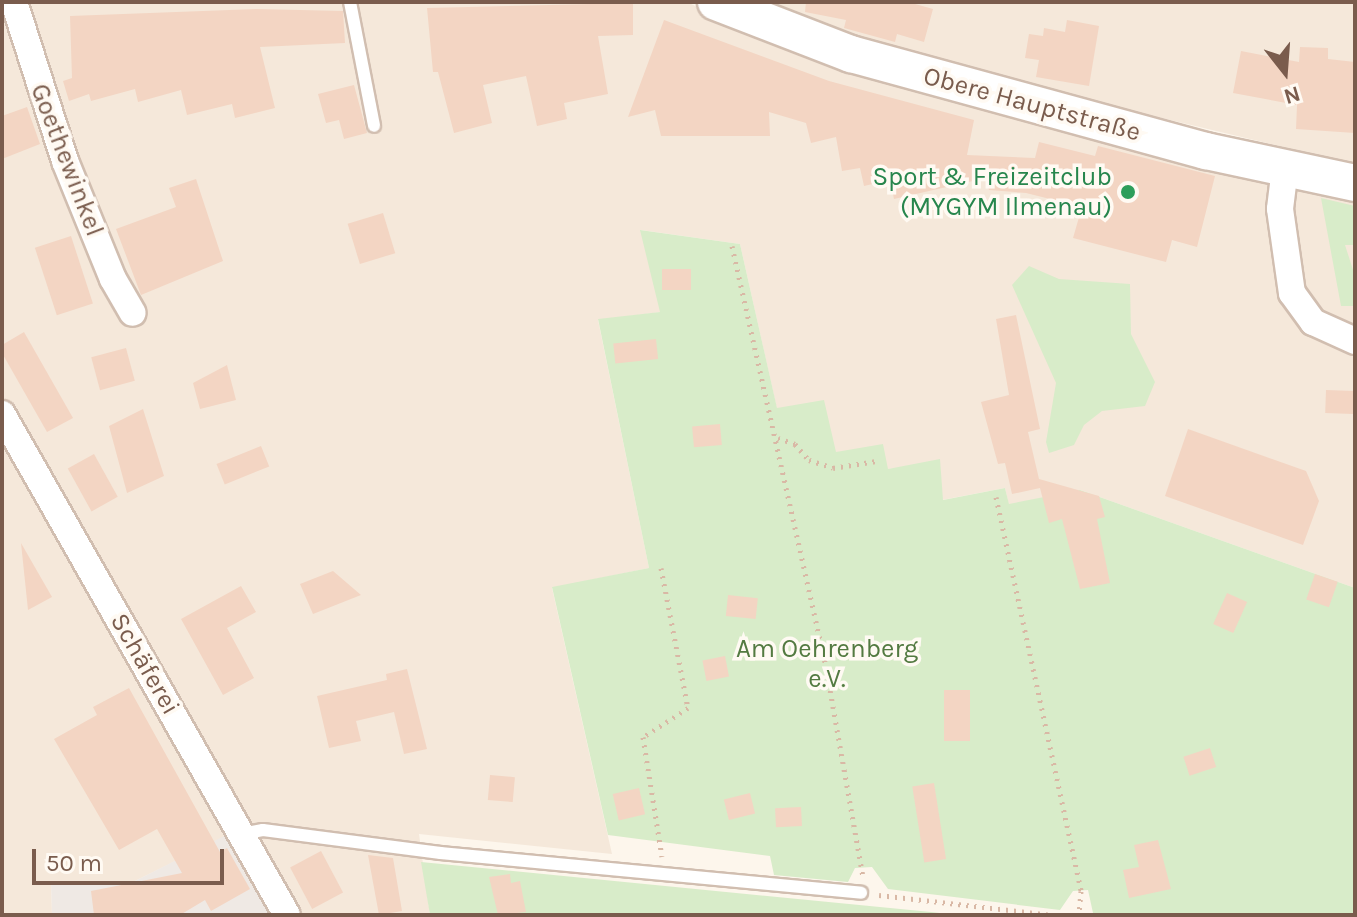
<!DOCTYPE html>
<meta charset="utf-8">
<style>
body{margin:0}
#map{position:relative;width:1357px;height:917px;overflow:hidden;background:#fdf6ec;font-family:Karla,sans-serif}
div>[style]{position:absolute}
[style*='--x']{left:calc(var(--x)*1px);top:calc(var(--y)*1px);width:calc(var(--w)*1px);rotate:calc(var(--a)*1deg)}
.residential>*{inset:0;background:#f5e8da}
.industrial>*{inset:0;background:#efe9e4}
.green>*{inset:0;background:#d8ecc9}
.building>*{inset:0;background:#f3d5c3;transform-origin:0 0}
.path>*{height:5px;margin-top:-2.5px;transform-origin:0;background:repeating-linear-gradient(90deg,#d9b8a5 0 2px,transparent 0 8px)}
.roads{filter:drop-shadow(2px 0 #d1beb0) drop-shadow(-2px 0 #d1beb0) drop-shadow(0 2px #d1beb0) drop-shadow(0 -2px #d1beb0)}
.service>*{height:12px;margin:-6px;padding:0 6px;transform-origin:6px;border-radius:6px;background:#fff}
.minor>*{height:26px;margin:-13px;padding:0 13px;transform-origin:13px;border-radius:13px;background:#fff}
.secondary>*{height:36px;margin:-18px;padding:0 18px;transform-origin:18px;border-radius:18px;background:#fff}
.dots>*{width:22px;height:22px;translate:-50% -50%;box-sizing:border-box;border:4px solid #fffaf3;border-radius:50%}
span{translate:-50% -50%;white-space:nowrap;text-align:center;line-height:1.15;-webkit-text-stroke:7px #fffaf3;paint-order:stroke}
.street-label{font-size:26px;color:#7a5c4d}
.leisure-label{font-size:26px;color:#27864d}
.right{translate:-100% -50%;text-align:right}
.park-label{font-size:26px;color:#537a41}
.frame{position:absolute;inset:0;border:4px solid #7a5c4d;pointer-events:none}
.north{position:absolute;left:1245px;top:32px;width:80px;height:80px;-webkit-text-stroke:6px #fffaf3;paint-order:stroke;rotate:163deg;font-size:22px;font-weight:700;line-height:32px;text-align:center;color:#7a5c4d}
.north::after{content:'';display:block;margin:auto;width:28px;height:36px;background:#7a5c4d;clip-path:polygon(50% 0,100% 100%,50% 72%,0 100%)}
.scale{position:absolute;left:32px;top:849px;width:192px;height:36px;box-sizing:border-box;border:4px solid #7a5c4d;border-top:0;padding-left:10px;font-size:24px;line-height:28px;white-space:nowrap;color:#7a5c4d;-webkit-text-stroke:6px #fffaf3;paint-order:stroke}
</style>
<div id="map">
<div class="residential">
<i style="clip-path:polygon(2px 2px,687px 2px,774px 44px,832px 64px,1355px 202px,1355px 588px,1080px 490px,1009px 505px,1005px 488px,942px 500px,908px 467px,888px 469px,836px 453px,777px 409px,740px 244px,641px 230px,661px 312px,598px 320px,649px 568px,552px 588px,612px 854px,419px 834px,430px 915px,270px 915px,226px 836px,133px 882px,51px 883px,52px 915px,2px 915px)"></i>
<i style="clip-path:polygon(751px 2px,1355px 2px,1355px 164px,1019px 84px,795px 21px)"></i>
</div>
<div class="industrial">
<i style="clip-path:polygon(226px 835px,270px 915px,52px 915px,51px 883px,133px 882px)"></i>
</div>
<div class="green">
<i style="clip-path:polygon(1321px 198px,1355px 206px,1355px 245px,1345px 245px,1355px 276px,1355px 306px,1341px 306px)"></i>
<i style="clip-path:polygon(640px 230px,740px 244px,777px 408px,824px 400px,836px 452px,883px 444px,888px 469px,940px 459px,943px 500px,1005px 488px,1009px 504px,1080px 490px,1355px 588px,1355px 915px,1093px 913px,1088px 890px,1073px 891px,1060px 910px,888px 889px,872px 867px,855px 868px,848px 882px,774px 875px,770px 856px,608px 835px,552px 587px,649px 568px,598px 319px,660px 312px)"></i>
<i style="clip-path:polygon(1029px 266px,1059px 279px,1130px 284px,1131px 334px,1155px 382px,1145px 406px,1102px 411px,1084px 425px,1074px 445px,1049px 453px,1046px 442px,1056px 383px,1012px 285px)"></i>
<i style="clip-path:polygon(421px 862px,931px 912px,957px 915px,430px 915px)"></i>
</div>
<div class="building">
<i style="clip-path:polygon(806px 2px,908px 2px,933px 9px,924px 42px,897px 34px,895px 42px,844px 28px,846px 20px,805px 12px)"></i>
<i style="clip-path:polygon(633px 3px,633px 35px,598px 36px,608px 94px,564px 103px,567px 119px,537px 126px,526px 76px,483px 85px,492px 123px,454px 133px,438px 72px,433px 72px,427px 8px)"></i>
<i style="clip-path:polygon(257px 9px,343px 11px,345px 43px,260px 47px,275px 108px,235px 118px,232px 104px,187px 115px,181px 90px,138px 102px,135px 89px,91px 101px,89px 94px,69px 101px,63px 81px,72px 78px,70px 16px)"></i>
<i style="clip-path:polygon(664px 20px,829px 81px,974px 120px,967px 155px,1035px 158px,1039px 142px,1095px 156px,1098px 146px,1215px 176px,1197px 247px,1172px 240px,1166px 262px,1073px 238px,1082px 207px,1026px 193px,989px 190px,986px 178px,894px 199px,890px 180px,864px 186px,860px 168px,842px 171px,836px 137px,811px 143px,806px 123px,769px 112px,770px 136px,661px 136px,655px 110px,628px 117px)"></i>
<i style="clip-path:polygon(1067px 20px,1099px 26px,1089px 86px,1036px 77px,1039px 60px,1025px 58px,1029px 34px,1043px 36px,1044px 28px,1065px 32px)"></i>
<i style="clip-path:polygon(1300px 47px,1328px 48px,1328px 59px,1355px 62px,1355px 133px,1296px 129px,1297px 105px,1233px 93px,1241px 51px,1299px 62px)"></i>
<i style="clip-path:polygon(354px 85px,367px 133px,344px 139px,339px 120px,326px 123px,318px 94px)"></i>
<i style="clip-path:polygon(27px 107px,40px 144px,2px 159px,2px 116px)"></i>
<i style="clip-path:polygon(196px 179px,223px 261px,141px 295px,116px 229px,176px 207px,169px 188px)"></i>
<i style="left:383px;top:213px;width:42px;height:37px;rotate:73deg"></i>
<i style="left:71px;top:236px;width:71px;height:38px;rotate:72deg"></i>
<i style="left:662px;top:269px;width:29px;height:21px"></i>
<i style="clip-path:polygon(1016px 315px,1040px 429px,1028px 432px,1039px 479px,1099px 496px,1105px 517px,1097px 519px,1110px 583px,1080px 589px,1062px 519px,1049px 523px,1040px 488px,1012px 494px,1005px 463px,998px 464px,981px 402px,1009px 395px,996px 319px)"></i>
<i style="clip-path:polygon(24px 332px,73px 418px,47px 432px,2px 353px,2px 345px)"></i>
<i style="left:656px;top:339px;width:20px;height:43px;rotate:84deg"></i>
<i style="left:126px;top:348px;width:34px;height:36px;rotate:75deg"></i>
<i style="clip-path:polygon(227px 365px,236px 400px,200px 409px,193px 383px)"></i>
<i style="left:1326px;top:390px;width:28px;height:23px;rotate:2deg"></i>
<i style="clip-path:polygon(143px 409px,164px 476px,127px 493px,109px 426px)"></i>
<i style="left:720px;top:424px;width:21px;height:28px;rotate:85deg"></i>
<i style="clip-path:polygon(1188px 429px,1306px 471px,1319px 501px,1303px 545px,1165px 496px)"></i>
<i style="left:261px;top:446px;width:22px;height:48px;rotate:68deg"></i>
<i style="left:94px;top:454px;width:49px;height:30px;rotate:61deg"></i>
<i style="clip-path:polygon(21px 543px,52px 597px,28px 610px)"></i>
<i style="clip-path:polygon(333px 571px,361px 595px,313px 614px,300px 584px)"></i>
<i style="left:1315px;top:574px;width:24px;height:27px;rotate:19deg"></i>
<i style="clip-path:polygon(241px 586px,256px 612px,227px 628px,254px 678px,223px 695px,181px 619px)"></i>
<i style="left:1227px;top:593px;width:22px;height:34px;rotate:24deg"></i>
<i style="left:728px;top:595px;width:30px;height:21px;rotate:6deg"></i>
<i style="left:725px;top:656px;width:21px;height:23px;rotate:79deg"></i>
<i style="clip-path:polygon(407px 669px,427px 749px,404px 754px,394px 712px,356px 721px,361px 741px,329px 748px,317px 696px,387px 680px,386px 674px)"></i>
<i style="clip-path:polygon(129px 688px,220px 852px,227px 848px,250px 889px,211px 911px,205px 900px,180px 915px,94px 915px,91px 891px,182px 873px,157px 829px,119px 850px,54px 739px,97px 715px,93px 707px)"></i>
<i style="left:944px;top:690px;width:26px;height:51px"></i>
<i style="left:1210px;top:748px;width:20px;height:28px;rotate:72deg"></i>
<i style="left:490px;top:775px;width:25px;height:25px;rotate:5deg"></i>
<i style="left:934px;top:783px;width:77px;height:22px;rotate:81deg"></i>
<i style="left:639px;top:788px;width:27px;height:27px;rotate:77deg"></i>
<i style="left:750px;top:793px;width:21px;height:27px;rotate:76deg"></i>
<i style="left:801px;top:807px;width:19px;height:26px;rotate:87deg"></i>
<i style="clip-path:polygon(1158px 840px,1171px 889px,1129px 898px,1123px 870px,1139px 867px,1134px 845px)"></i>
<i style="left:321px;top:851px;width:47px;height:35px;rotate:62deg"></i>
<i style="clip-path:polygon(368px 855px,393px 858px,402px 911px,379px 915px)"></i>
<i style="clip-path:polygon(510px 874px,511px 883px,520px 881px,526px 912px,498px 915px,489px 877px)"></i>
</div>
<div class="path">
<i style="--x:732;--y:246;--w:431;--a:77.4"></i>
<i style="--x:826;--y:667;--w:212;--a:80"></i>
<i style="--x:778;--y:438;--w:18;--a:19"></i>
<i style="--x:795;--y:444;--w:21;--a:49"></i>
<i style="--x:809;--y:460;--w:25;--a:18"></i>
<i style="--x:833;--y:468;--w:44;--a:-9.2"></i>
<i style="--x:996;--y:497;--w:403;--a:77.8"></i>
<i style="--x:1081;--y:891;--w:24;--a:95"></i>
<i style="--x:661;--y:568;--w:143;--a:79.1"></i>
<i style="--x:688;--y:708;--w:54;--a:147.2"></i>
<i style="--x:643;--y:737;--w:121;--a:81"></i>
<i style="--x:879;--y:895;--w:174;--a:6.6"></i>
</div>
<div class="roads">
<div class="service">
<i style="--x:350;--y:2;--w:126;--a:79"></i>
<i style="--x:242;--y:834;--w:21;--a:-11"></i>
<i style="--x:263;--y:830;--w:179;--a:7.4"></i>
<i style="--x:441;--y:853;--w:422;--a:5.4"></i>
</div>
<div class="minor">
<i style="--x:14;--y:2;--w:167;--a:72.2"></i>
<i style="--x:65;--y:161;--w:127;--a:67.9"></i>
<i style="--x:113;--y:279;--w:39;--a:60"></i>
<i style="--x:1285;--y:168;--w:41;--a:97"></i>
<i style="--x:1280;--y:209;--w:85;--a:81.9"></i>
<i style="--x:1292;--y:293;--w:36;--a:54"></i>
<i style="--x:1313;--y:322;--w:46;--a:24.3"></i>
<i style="--x:2;--y:414;--w:576;--a:60.37"></i>
</div>
<div class="secondary">
<i style="--x:716;--y:2;--w:145;--a:21.1"></i>
<i style="--x:851;--y:54;--w:368;--a:15.3"></i>
<i style="--x:1206;--y:151;--w:152;--a:12.1"></i>
</div>
</div>
<div class="dots">
<i style="left:1128px;top:192px;background:#2e9e5b"></i>
</div>
<div class="street-label">
<span style="left:1032px;top:104px;rotate:15deg">Obere Hauptstraße</span>
<span style="left:67px;top:160px;rotate:69deg">Goethewinkel</span>
<span style="left:145px;top:664px;rotate:60deg">Schäferei</span>
</div>
<div class="leisure-label">
<span class="right" style="left:1112px;top:192px">Sport &amp; Freizeitclub<br>(MYGYM Ilmenau)</span>
</div>
<div class="park-label">
<span style="left:827px;top:664px">Am Oehrenberg<br>e.V.</span>
</div>
<div class="frame"></div>
<div class="north">N</div>
<div class="scale">50 m</div>
</div>
